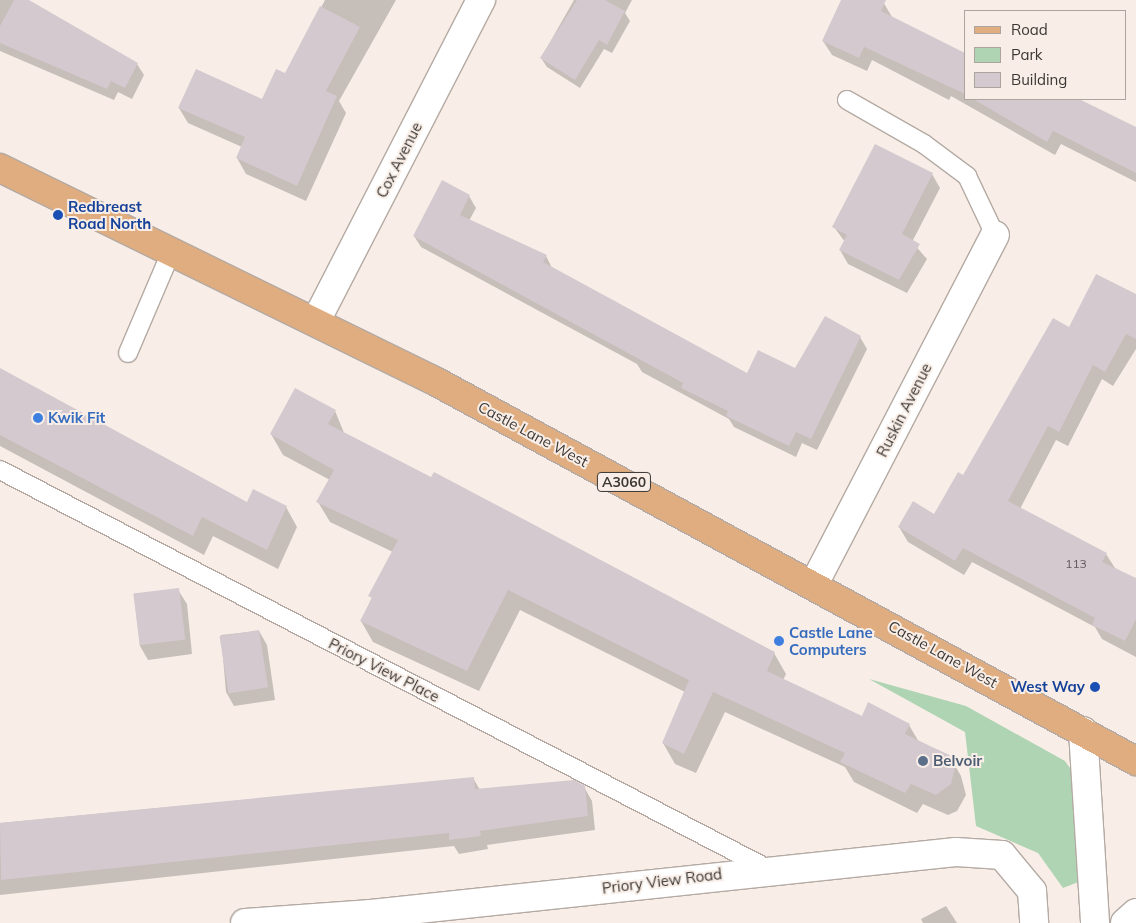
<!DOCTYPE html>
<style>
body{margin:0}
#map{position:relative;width:1136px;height:923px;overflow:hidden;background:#f8eee7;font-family:Mulish,sans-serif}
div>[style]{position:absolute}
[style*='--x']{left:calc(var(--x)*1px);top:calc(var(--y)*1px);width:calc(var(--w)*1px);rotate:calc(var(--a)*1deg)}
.green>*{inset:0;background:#afd4b3}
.shadow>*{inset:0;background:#0003}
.building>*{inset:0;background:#d4c9cf;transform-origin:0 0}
.roads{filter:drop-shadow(1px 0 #b4aaa3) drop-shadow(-1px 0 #b4aaa3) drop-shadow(0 1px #b4aaa3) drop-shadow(0 -1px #b4aaa3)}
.lane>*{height:18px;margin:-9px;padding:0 9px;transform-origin:9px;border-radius:9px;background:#fff}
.street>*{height:28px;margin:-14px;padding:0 14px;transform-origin:14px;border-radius:14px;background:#fff}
.secondary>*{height:28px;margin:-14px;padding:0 14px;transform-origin:14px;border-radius:14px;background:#fff}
.primary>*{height:28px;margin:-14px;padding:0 14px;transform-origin:14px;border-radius:14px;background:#dfad7f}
.dots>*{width:14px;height:14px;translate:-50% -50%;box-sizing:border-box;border:2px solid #f8eee7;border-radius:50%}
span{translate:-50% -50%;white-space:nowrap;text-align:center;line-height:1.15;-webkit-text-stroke:4px #f8eee7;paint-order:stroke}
.number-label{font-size:12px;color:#615c5b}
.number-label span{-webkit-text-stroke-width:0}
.shield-label span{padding:1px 4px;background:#f8eee7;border:1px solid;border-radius:4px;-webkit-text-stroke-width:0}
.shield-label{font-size:14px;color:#3b3734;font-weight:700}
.street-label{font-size:15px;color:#3b3734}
.transit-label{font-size:15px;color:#164399;font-weight:700}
.left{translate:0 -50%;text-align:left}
.right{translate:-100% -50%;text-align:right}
.shop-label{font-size:15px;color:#366cbe;font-weight:700}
.service-label{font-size:15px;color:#4e5e75;font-weight:700}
.legend{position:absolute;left:964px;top:10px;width:162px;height:90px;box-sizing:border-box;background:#f8eee7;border:1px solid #aca59f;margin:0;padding:6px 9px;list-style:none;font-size:15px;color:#3b3734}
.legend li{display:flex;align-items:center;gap:10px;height:25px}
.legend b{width:25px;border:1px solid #aca59f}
</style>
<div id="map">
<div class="green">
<i style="clip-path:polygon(869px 679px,966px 706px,1065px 761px,1080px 782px,1081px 881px,1063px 888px,1038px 853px,976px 826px,965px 732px)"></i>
</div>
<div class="shadow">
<i style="clip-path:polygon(0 0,25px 0,137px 64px,144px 75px,132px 99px,118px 92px,114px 100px,0 51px)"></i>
<i style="clip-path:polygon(325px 0,396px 0,339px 101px,346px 113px,306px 201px,246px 174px,237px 158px,242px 147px,188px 123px,179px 108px,263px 101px,286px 74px)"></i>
<i style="clip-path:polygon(574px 0,632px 0,625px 13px,630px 21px,612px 53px,604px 49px,580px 88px,547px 67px,541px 58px)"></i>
<i style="clip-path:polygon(843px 0,882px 0,892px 17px,965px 54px,965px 99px,1071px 99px,1136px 129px,1136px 182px,1061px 144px,1055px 155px,951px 96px,949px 100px,872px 60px,867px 71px,832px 55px,823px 41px)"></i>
<i style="clip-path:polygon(932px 174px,940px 188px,912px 242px,927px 259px,907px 293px,848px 264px,840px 250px,845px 242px,834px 227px)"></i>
<i style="clip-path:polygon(469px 196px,476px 208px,469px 221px,546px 256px,552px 268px,747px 375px,796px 369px,860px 337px,867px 349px,817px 450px,802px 443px,796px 457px,734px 427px,729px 419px,642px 372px,637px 364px,421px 247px,414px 236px)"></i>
<i style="clip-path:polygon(1136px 295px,1136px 349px,1113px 386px,1102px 379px,1068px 446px,1056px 440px,1020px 509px,1106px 554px,1115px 568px,1136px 580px,1136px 657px,1102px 639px,1095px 627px,972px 562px,964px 575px,908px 542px,899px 527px,935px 516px,1070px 329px)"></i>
<i style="clip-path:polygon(0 369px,248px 504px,286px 507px,297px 527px,278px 569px,213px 536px,204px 555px,0 446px)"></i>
<i style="clip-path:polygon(335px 411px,345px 435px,774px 653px,786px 674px,783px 680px,863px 717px,909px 725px,919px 742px,949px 755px,961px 776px,966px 795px,957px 811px,948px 815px,923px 804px,917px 813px,854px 782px,845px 767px,725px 712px,696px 773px,675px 764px,663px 743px,685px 692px,520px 610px,479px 691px,373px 642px,361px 621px,393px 552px,330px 522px,318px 502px,330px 480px,283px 455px,271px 434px)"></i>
<i style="clip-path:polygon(178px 590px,187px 604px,192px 654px,148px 660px,140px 646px,134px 594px)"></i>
<i style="clip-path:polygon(259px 631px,267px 645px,275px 700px,234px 706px,226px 692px,221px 635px)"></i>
<i style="clip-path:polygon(473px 778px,480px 790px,584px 787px,592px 801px,595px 830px,487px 845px,488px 849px,459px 854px,454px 846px,0 895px,0 823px)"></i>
<i style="clip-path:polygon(946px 906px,957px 923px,923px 923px,921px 919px)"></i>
</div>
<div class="building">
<i style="clip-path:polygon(14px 0,29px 0,138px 63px,125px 88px,111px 81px,107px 89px,0 43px,0 26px)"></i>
<i style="clip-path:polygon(577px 0,605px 0,625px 11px,607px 45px,599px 40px,575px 80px,540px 58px)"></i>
<i style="clip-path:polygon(841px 0,886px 0,881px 11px,965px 53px,965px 94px,864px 47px,859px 58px,822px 41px)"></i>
<i style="clip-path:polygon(320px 6px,360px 27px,326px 91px,337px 96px,297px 186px,236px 158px,245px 137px,178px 108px,196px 69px,262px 99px,276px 69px,285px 73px)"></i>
<i style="clip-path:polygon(973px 99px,1079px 99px,1136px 127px,1136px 173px,1053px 131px,1047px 142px)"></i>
<i style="clip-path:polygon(875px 144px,933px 173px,902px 234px,920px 244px,899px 280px,839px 250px,847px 235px,832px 227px)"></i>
<i style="clip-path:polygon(442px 180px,470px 195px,460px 215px,547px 255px,543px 262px,747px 373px,758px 350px,795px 368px,825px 316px,861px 336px,811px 439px,796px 432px,789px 446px,726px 416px,728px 411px,681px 388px,683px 383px,413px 236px)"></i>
<i style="clip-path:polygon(1096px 274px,1136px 294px,1136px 339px,1126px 334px,1105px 372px,1093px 365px,1059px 432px,1048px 426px,1008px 501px,1107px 553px,1102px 562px,1136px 578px,1136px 619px,1125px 641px,1092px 625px,1095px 618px,963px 548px,955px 561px,898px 527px,913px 501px,934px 514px,958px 472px,963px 475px,1053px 318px,1069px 327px)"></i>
<i style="clip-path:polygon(0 368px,247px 502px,253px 489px,287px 506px,267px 550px,202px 517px,193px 536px,0 435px)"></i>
<i style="clip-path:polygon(295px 388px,336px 410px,328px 424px,431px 477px,434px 472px,775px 652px,767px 671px,862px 716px,868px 702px,910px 724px,905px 734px,949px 755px,955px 767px,951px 784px,936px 795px,911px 784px,905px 793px,840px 762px,845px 753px,713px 692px,684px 754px,662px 743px,689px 680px,508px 590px,467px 671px,360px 621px,372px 598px,368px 596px,398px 540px,316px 502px,334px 470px,270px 434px)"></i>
<i style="left:179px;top:588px;width:52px;height:46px;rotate:83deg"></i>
<i style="left:259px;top:630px;width:58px;height:40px;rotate:81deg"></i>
<i style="clip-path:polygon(474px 777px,475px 789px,574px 780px,585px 786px,588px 816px,480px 831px,481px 836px,449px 840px,449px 833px,1px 880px,0 823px)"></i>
</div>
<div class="roads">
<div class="lane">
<i style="--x:847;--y:100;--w:89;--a:29.7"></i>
<i style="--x:924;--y:144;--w:54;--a:36.7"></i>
<i style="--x:967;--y:176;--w:65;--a:64.6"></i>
<i style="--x:128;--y:353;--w:112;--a:-66.9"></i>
<i style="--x:0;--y:470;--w:865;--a:27.45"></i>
</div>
<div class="street">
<i style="--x:317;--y:319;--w:359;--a:-62.8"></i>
<i style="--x:814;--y:584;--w:393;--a:-62.6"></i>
<i style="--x:245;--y:923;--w:126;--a:-4.1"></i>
<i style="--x:371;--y:914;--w:588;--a:-6.05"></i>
<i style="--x:956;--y:852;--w:46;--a:3.7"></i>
<i style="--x:1002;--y:855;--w:47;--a:50.2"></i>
<i style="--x:1032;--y:891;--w:32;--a:86"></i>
</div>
<div class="secondary">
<i style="--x:1083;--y:731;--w:192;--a:86.4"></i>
<i style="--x:1125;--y:923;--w:15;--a:-42"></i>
</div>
<div class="primary">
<i style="--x:0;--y:168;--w:482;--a:26.1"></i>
<i style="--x:433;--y:380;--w:800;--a:28.46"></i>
</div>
</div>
<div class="dots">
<i style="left:58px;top:215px;background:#1a4fb4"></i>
<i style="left:38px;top:418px;background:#3f7fe0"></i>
<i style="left:779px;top:641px;background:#3f7fe0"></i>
<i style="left:1095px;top:687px;background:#1a4fb4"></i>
<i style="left:923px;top:761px;background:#5c6f8a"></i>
</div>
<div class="number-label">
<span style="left:1076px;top:564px">113</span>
</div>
<div class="shield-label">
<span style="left:624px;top:482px">A3060</span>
</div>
<div class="street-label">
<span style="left:399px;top:160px;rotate:-63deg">Cox Avenue</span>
<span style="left:904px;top:410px;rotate:-63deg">Ruskin Avenue</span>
<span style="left:533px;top:434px;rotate:28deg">Castle Lane West</span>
<span style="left:943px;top:654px;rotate:29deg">Castle Lane West</span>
<span style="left:384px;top:670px;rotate:27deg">Priory View Place</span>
<span style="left:662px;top:881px;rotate:-7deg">Priory View Road</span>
</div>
<div class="transit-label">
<span class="left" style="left:68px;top:215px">Redbreast<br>Road North</span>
<span class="right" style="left:1085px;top:687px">West Way</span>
</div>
<div class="shop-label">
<span class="left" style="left:48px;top:418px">Kwik Fit</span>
<span class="left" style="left:789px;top:641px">Castle Lane<br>Computers</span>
</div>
<div class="service-label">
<span class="left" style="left:933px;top:761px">Belvoir</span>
</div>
<ul class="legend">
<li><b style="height:6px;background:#dfad7f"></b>Road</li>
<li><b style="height:14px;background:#afd4b3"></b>Park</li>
<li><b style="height:14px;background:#d4c9cf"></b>Building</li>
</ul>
</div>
